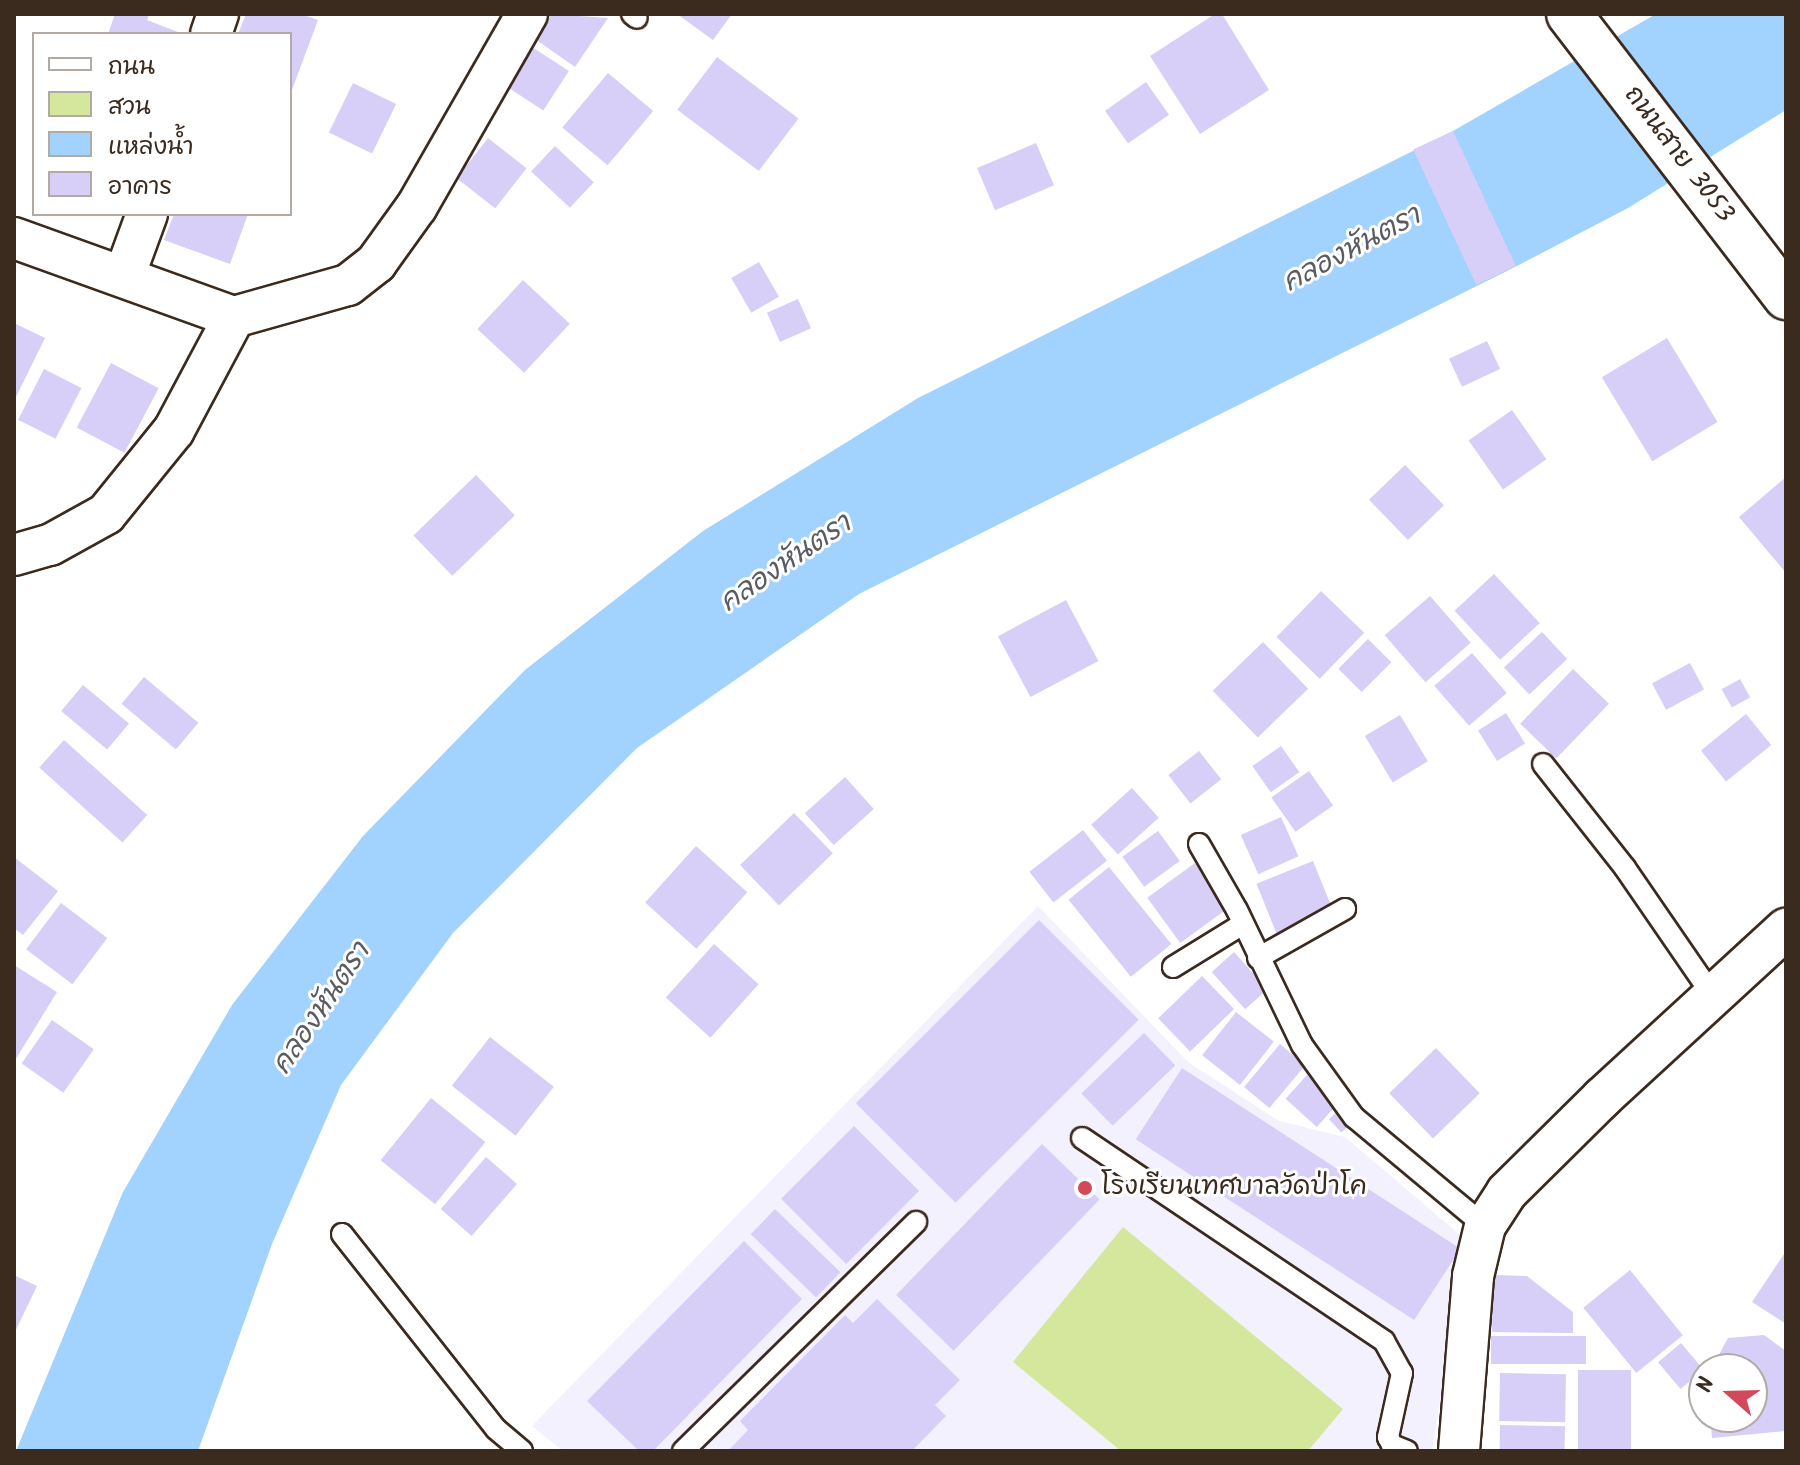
<!DOCTYPE html>
<meta charset="utf-8">
<style>
body{margin:0}
#map{position:relative;width:1800px;height:1465px;overflow:hidden;background:#fff;font-family:Kalam,"Playpen Sans Thai",sans-serif}
div>[style]{position:absolute}
[style*='--x']{left:calc(var(--x)*1px);top:calc(var(--y)*1px);width:calc(var(--w)*1px);rotate:calc(var(--a)*1deg)}
.built>*{inset:0;background:#f3f1fd}
.green>*{inset:0;background:#d4e79c}
.water>*{inset:0;background:#a2d2fe}
.building>*{inset:0;background:#d7cff7;transform-origin:0 0}
.roads{filter:drop-shadow(2px 0 #3b2a1e) drop-shadow(-2px 0 #3b2a1e) drop-shadow(0 2px #3b2a1e) drop-shadow(0 -2px #3b2a1e)}
.lane>*{height:20px;margin:-10px;padding:0 10px;transform-origin:10px;border-radius:10px;background:#fff}
.street>*{height:40px;margin:-20px;padding:0 20px;transform-origin:20px;border-radius:20px;background:#fff}
.secondary>*{height:44px;margin:-22px;padding:0 22px;transform-origin:22px;border-radius:22px;background:#fff}
.dots>*{width:22px;height:22px;translate:-50% -50%;box-sizing:border-box;border:4px solid #fff;border-radius:50%}
span{translate:-50% -50%;white-space:nowrap;text-align:center;line-height:1.15;-webkit-text-stroke:6px #fff;paint-order:stroke}
.street-label{font-size:26px;color:#3b2a1e}
.poi-label{font-size:26px;color:#3b2a1e}
.left{translate:0 -50%;text-align:left}
.water-label{font-size:28px;color:#5a5c61;font-style:italic}
.frame{position:absolute;inset:0;border:16px solid #3b2a1e;pointer-events:none}
.legend{position:absolute;left:32px;top:32px;width:260px;height:184px;box-sizing:border-box;background:#fff;border:2px solid #b1aaa5;margin:0;padding:10px 14px;list-style:none;font-size:24px;color:#3b2a1e}
.legend li{display:flex;align-items:center;gap:16px;height:40px}
.legend b{width:40px;border:2px solid #b1aaa5}
.north{position:absolute;left:1688px;top:1353px;width:80px;height:80px;box-sizing:border-box;background:#fff;border:2px solid #b1aaa5;border-radius:50%;rotate:290deg;font-size:22px;font-weight:700;line-height:32px;text-align:center;color:#3b2a1e}
.north::after{content:'';display:block;margin:auto;width:28px;height:36px;background:#d1495b;clip-path:polygon(50% 0,100% 100%,50% 72%,0 100%)}
</style>
<div id="map">
<div class="built">
<i style="clip-path:polygon(1038px 906px,1188px 1062px,1279px 1121px,1345px 1137px,1465px 1239px,1432px 1451px,563px 1451px,532px 1426px)"></i>
</div>
<div class="green">
<i style="clip-path:polygon(1123px 1227px,1343px 1409px,1308px 1451px,1121px 1451px,1013px 1362px)"></i>
</div>
<div class="water">
<i style="clip-path:polygon(1656px 14px,1786px 14px,1786px 110px,1628px 208px,1517px 266px,859px 594px,637px 748px,453px 933px,341px 1085px,272px 1244px,198px 1451px,16px 1451px,123px 1192px,232px 1005px,363px 836px,525px 670px,703px 531px,918px 398px,1453px 131px)"></i>
</div>
<div class="building">
<i style="clip-path:polygon(115px 14px,149px 14px,147px 20px,183px 34px,108px 34px)"></i>
<i style="clip-path:polygon(246px 14px,301px 14px,318px 20px,292px 90px,290px 34px,238px 34px)"></i>
<i style="clip-path:polygon(552px 14px,608px 18px,575px 67px,535px 39px)"></i>
<i style="clip-path:polygon(677px 14px,732px 14px,713px 40px)"></i>
<i style="clip-path:polygon(1215px 14px,1222px 14px,1269px 90px,1200px 134px,1150px 56px)"></i>
<i style="left:532px;top:47px;width:44px;height:47px;rotate:33deg"></i>
<i style="left:717px;top:57px;width:102px;height:66px;rotate:37deg"></i>
<i style="left:608px;top:73px;width:59px;height:71px;rotate:40deg"></i>
<i style="left:1146px;top:82px;width:40px;height:50px;rotate:55deg"></i>
<i style="left:353px;top:83px;width:48px;height:55px;rotate:26deg"></i>
<i style="left:1453px;top:131px;width:149px;height:44px;rotate:65deg"></i>
<i style="left:488px;top:138px;width:49px;height:51px;rotate:38deg"></i>
<i style="left:1036px;top:143px;width:46px;height:64px;rotate:67deg"></i>
<i style="left:555px;top:146px;width:53px;height:35px;rotate:43deg"></i>
<i style="clip-path:polygon(174px 214px,248px 214px,230px 264px,164px 240px)"></i>
<i style="left:759px;top:262px;width:40px;height:32px;rotate:60deg"></i>
<i style="left:523px;top:280px;width:64px;height:67px;rotate:43deg"></i>
<i style="left:798px;top:299px;width:32px;height:34px;rotate:66deg"></i>
<i style="clip-path:polygon(14px 323px,45px 338px,14px 401px)"></i>
<i style="left:1667px;top:338px;width:98px;height:76px;rotate:59deg"></i>
<i style="left:1487px;top:341px;width:31px;height:42px;rotate:65deg"></i>
<i style="left:111px;top:363px;width:54px;height:73px;rotate:28deg"></i>
<i style="left:44px;top:369px;width:42px;height:57px;rotate:27deg"></i>
<i style="left:1512px;top:410px;width:60px;height:53px;rotate:55deg"></i>
<i style="left:1405px;top:465px;width:56px;height:50px;rotate:46deg"></i>
<i style="left:476px;top:475px;width:56px;height:87px;rotate:46deg"></i>
<i style="clip-path:polygon(1786px 477px,1786px 573px,1739px 517px)"></i>
<i style="left:1494px;top:574px;width:67px;height:54px;rotate:47deg"></i>
<i style="left:1321px;top:591px;width:60px;height:64px;rotate:44deg"></i>
<i style="left:1430px;top:596px;width:62px;height:60px;rotate:49deg"></i>
<i style="left:1066px;top:600px;width:69px;height:77px;rotate:62deg"></i>
<i style="left:1542px;top:632px;width:37px;height:52px;rotate:47deg"></i>
<i style="left:1368px;top:639px;width:33px;height:42px;rotate:45deg"></i>
<i style="left:1263px;top:642px;width:65px;height:70px;rotate:46deg"></i>
<i style="left:1472px;top:653px;width:53px;height:50px;rotate:49deg"></i>
<i style="left:1690px;top:663px;width:30px;height:43px;rotate:62deg"></i>
<i style="left:1573px;top:669px;width:50px;height:76px;rotate:44deg"></i>
<i style="left:144px;top:677px;width:71px;height:35px;rotate:40deg"></i>
<i style="left:1740px;top:679px;width:21px;height:21px;rotate:61deg"></i>
<i style="left:83px;top:685px;width:60px;height:34px;rotate:40deg"></i>
<i style="left:1506px;top:713px;width:36px;height:33px;rotate:58deg"></i>
<i style="left:1746px;top:714px;width:40px;height:58px;rotate:51deg"></i>
<i style="left:1400px;top:715px;width:54px;height:41px;rotate:59deg"></i>
<i style="left:64px;top:740px;width:112px;height:37px;rotate:42deg"></i>
<i style="left:1281px;top:746px;width:32px;height:35px;rotate:55deg"></i>
<i style="left:1199px;top:751px;width:36px;height:39px;rotate:52deg"></i>
<i style="left:1309px;top:771px;width:42px;height:46px;rotate:55deg"></i>
<i style="left:845px;top:777px;width:43px;height:54px;rotate:48deg"></i>
<i style="left:1132px;top:788px;width:40px;height:55px;rotate:48deg"></i>
<i style="left:794px;top:813px;width:56px;height:75px;rotate:46deg"></i>
<i style="left:1281px;top:817px;width:43px;height:44px;rotate:66deg"></i>
<i style="left:1083px;top:830px;width:39px;height:68px;rotate:52deg"></i>
<i style="left:1158px;top:831px;width:37px;height:44px;rotate:54deg"></i>
<i style="left:696px;top:846px;width:69px;height:76px;rotate:42deg"></i>
<i style="clip-path:polygon(14px 857px,58px 891px,23px 935px,14px 928px)"></i>
<i style="left:1313px;top:861px;width:57px;height:61px;rotate:68deg"></i>
<i style="left:1195px;top:863px;width:56px;height:59px;rotate:54deg"></i>
<i style="left:1109px;top:867px;width:99px;height:52px;rotate:51deg"></i>
<i style="left:61px;top:903px;width:58px;height:58px;rotate:37deg"></i>
<i style="left:1039px;top:920px;width:141px;height:259px;rotate:45deg"></i>
<i style="left:714px;top:944px;width:60px;height:72px;rotate:42deg"></i>
<i style="left:1234px;top:952px;width:50px;height:30px;rotate:48deg"></i>
<i style="clip-path:polygon(14px 965px,57px 992px,14px 1062px)"></i>
<i style="left:1202px;top:976px;width:46px;height:61px;rotate:46deg"></i>
<i style="left:1236px;top:1012px;width:48px;height:55px;rotate:38deg"></i>
<i style="left:52px;top:1020px;width:51px;height:53px;rotate:35deg"></i>
<i style="left:1144px;top:1033px;width:45px;height:87px;rotate:46deg"></i>
<i style="left:490px;top:1037px;width:81px;height:62px;rotate:38deg"></i>
<i style="left:1280px;top:1044px;width:33px;height:56px;rotate:40deg"></i>
<i style="left:1436px;top:1048px;width:63px;height:65px;rotate:46deg"></i>
<i style="left:1182px;top:1068px;width:332px;height:85px;rotate:33deg"></i>
<i style="left:1307px;top:1075px;width:42px;height:32px;rotate:42deg"></i>
<i style="left:431px;top:1098px;width:70px;height:80px;rotate:39deg"></i>
<i style="left:1340px;top:1109px;width:18px;height:15px;rotate:47deg"></i>
<i style="left:854px;top:1126px;width:92px;height:103px;rotate:45deg"></i>
<i style="left:1042px;top:1144px;width:80px;height:210px;rotate:44deg"></i>
<i style="left:486px;top:1157px;width:41px;height:69px;rotate:41deg"></i>
<i style="left:775px;top:1209px;width:91px;height:35px;rotate:44deg"></i>
<i style="clip-path:polygon(744px 1241px,802px 1299px,653px 1451px,639px 1451px,587px 1401px)"></i>
<i style="clip-path:polygon(1786px 1251px,1786px 1324px,1752px 1302px)"></i>
<i style="left:1630px;top:1270px;width:84px;height:60px;rotate:51deg"></i>
<i style="clip-path:polygon(14px 1275px,37px 1286px,14px 1334px)"></i>
<i style="clip-path:polygon(1493px 1275px,1527px 1276px,1573px 1312px,1573px 1333px,1492px 1332px)"></i>
<i style="clip-path:polygon(877px 1299px,960px 1380px,935px 1405px,946px 1416px,912px 1451px,728px 1451px,748px 1430px,740px 1421px,845px 1315px,853px 1323px)"></i>
<i style="clip-path:polygon(1764px 1335px,1786px 1351px,1786px 1431px,1712px 1438px,1710px 1417px,1752px 1417px,1752px 1369px,1711px 1369px,1728px 1338px)"></i>
<i style="left:1586px;top:1336px;width:28px;height:95px;rotate:90deg"></i>
<i style="left:1681px;top:1343px;width:35px;height:30px;rotate:50deg"></i>
<i style="left:1578px;top:1370px;width:53px;height:81px"></i>
<i style="left:1500px;top:1373px;width:66px;height:48px;rotate:1deg"></i>
<i style="left:1500px;top:1425px;width:65px;height:26px;rotate:1deg"></i>
</div>
<div class="roads">
<div class="lane">
<i style="--x:632;--y:14;--w:6;--a:39"></i>
<i style="--x:1543;--y:764;--w:132;--a:51.7"></i>
<i style="--x:1625;--y:868;--w:152;--a:55.5"></i>
<i style="--x:1199;--y:844;--w:76;--a:60.1"></i>
<i style="--x:1237;--y:910;--w:150;--a:64.3"></i>
<i style="--x:1302;--y:1045;--w:89;--a:54.2"></i>
<i style="--x:1354;--y:1117;--w:170;--a:39.8"></i>
<i style="--x:1258;--y:958;--w:100;--a:-29.4"></i>
<i style="--x:1173;--y:967;--w:82;--a:-31.6"></i>
<i style="--x:1082;--y:1138;--w:364;--a:33.9"></i>
<i style="--x:1384;--y:1341;--w:37;--a:61"></i>
<i style="--x:1402;--y:1373;--w:66;--a:102.3"></i>
<i style="--x:1388;--y:1437;--w:9;--a:63"></i>
<i style="--x:1392;--y:1445;--w:16;--a:22"></i>
<i style="--x:342;--y:1234;--w:248;--a:51.7"></i>
<i style="--x:496;--y:1429;--w:34;--a:40"></i>
<i style="--x:683;--y:1451;--w:327;--a:-44.5"></i>
</div>
<div class="street">
<i style="--x:211;--y:34;--w:21;--a:-71"></i>
<i style="--x:14;--y:238;--w:234;--a:19.8"></i>
<i style="--x:234;--y:317;--w:118;--a:-15.7"></i>
<i style="--x:348;--y:285;--w:36;--a:-38"></i>
<i style="--x:376;--y:263;--w:70;--a:-54.3"></i>
<i style="--x:417;--y:206;--w:221;--a:-60.2"></i>
<i style="--x:125;--y:274;--w:64;--a:-69.9"></i>
<i style="--x:14;--y:555;--w:37;--a:-16"></i>
<i style="--x:50;--y:545;--w:64;--a:-29"></i>
<i style="--x:106;--y:514;--w:108;--a:-51"></i>
<i style="--x:174;--y:430;--w:128;--a:-62"></i>
<i style="--x:1459;--y:1451;--w:176;--a:-85.4"></i>
<i style="--x:1473;--y:1276;--w:51;--a:-76.5"></i>
<i style="--x:1485;--y:1226;--w:40;--a:-57.1"></i>
<i style="--x:1507;--y:1192;--w:134;--a:-44.7"></i>
<i style="--x:1602;--y:1098;--w:250;--a:-42.6"></i>
</div>
<div class="secondary">
<i style="--x:1569;--y:14;--w:357;--a:52.5"></i>
</div>
</div>
<div class="dots">
<i style="left:1085px;top:1188px;background:#d1495b"></i>
</div>
<div class="street-label">
<span style="left:1678px;top:155px;rotate:53deg">ถนนสาย 3053</span>
</div>
<div class="poi-label">
<span class="left" style="left:1101px;top:1188px">โรงเรียนเทศบาลวัดป่าโค</span>
</div>
<div class="water-label">
<span style="left:1352px;top:250px;rotate:-28deg">คลองหันตรา</span>
<span style="left:786px;top:564px;rotate:-34deg">คลองหันตรา</span>
<span style="left:322px;top:1009px;rotate:-56deg">คลองหันตรา</span>
</div>
<div class="frame"></div>
<ul class="legend">
<li><b style="height:10px;background:#fff"></b>ถนน</li>
<li><b style="height:22px;background:#d4e79c"></b>สวน</li>
<li><b style="height:22px;background:#a2d2fe"></b>แหล่งน้ำ</li>
<li><b style="height:22px;background:#d7cff7"></b>อาคาร</li>
</ul>
<div class="north">N</div>
</div>
